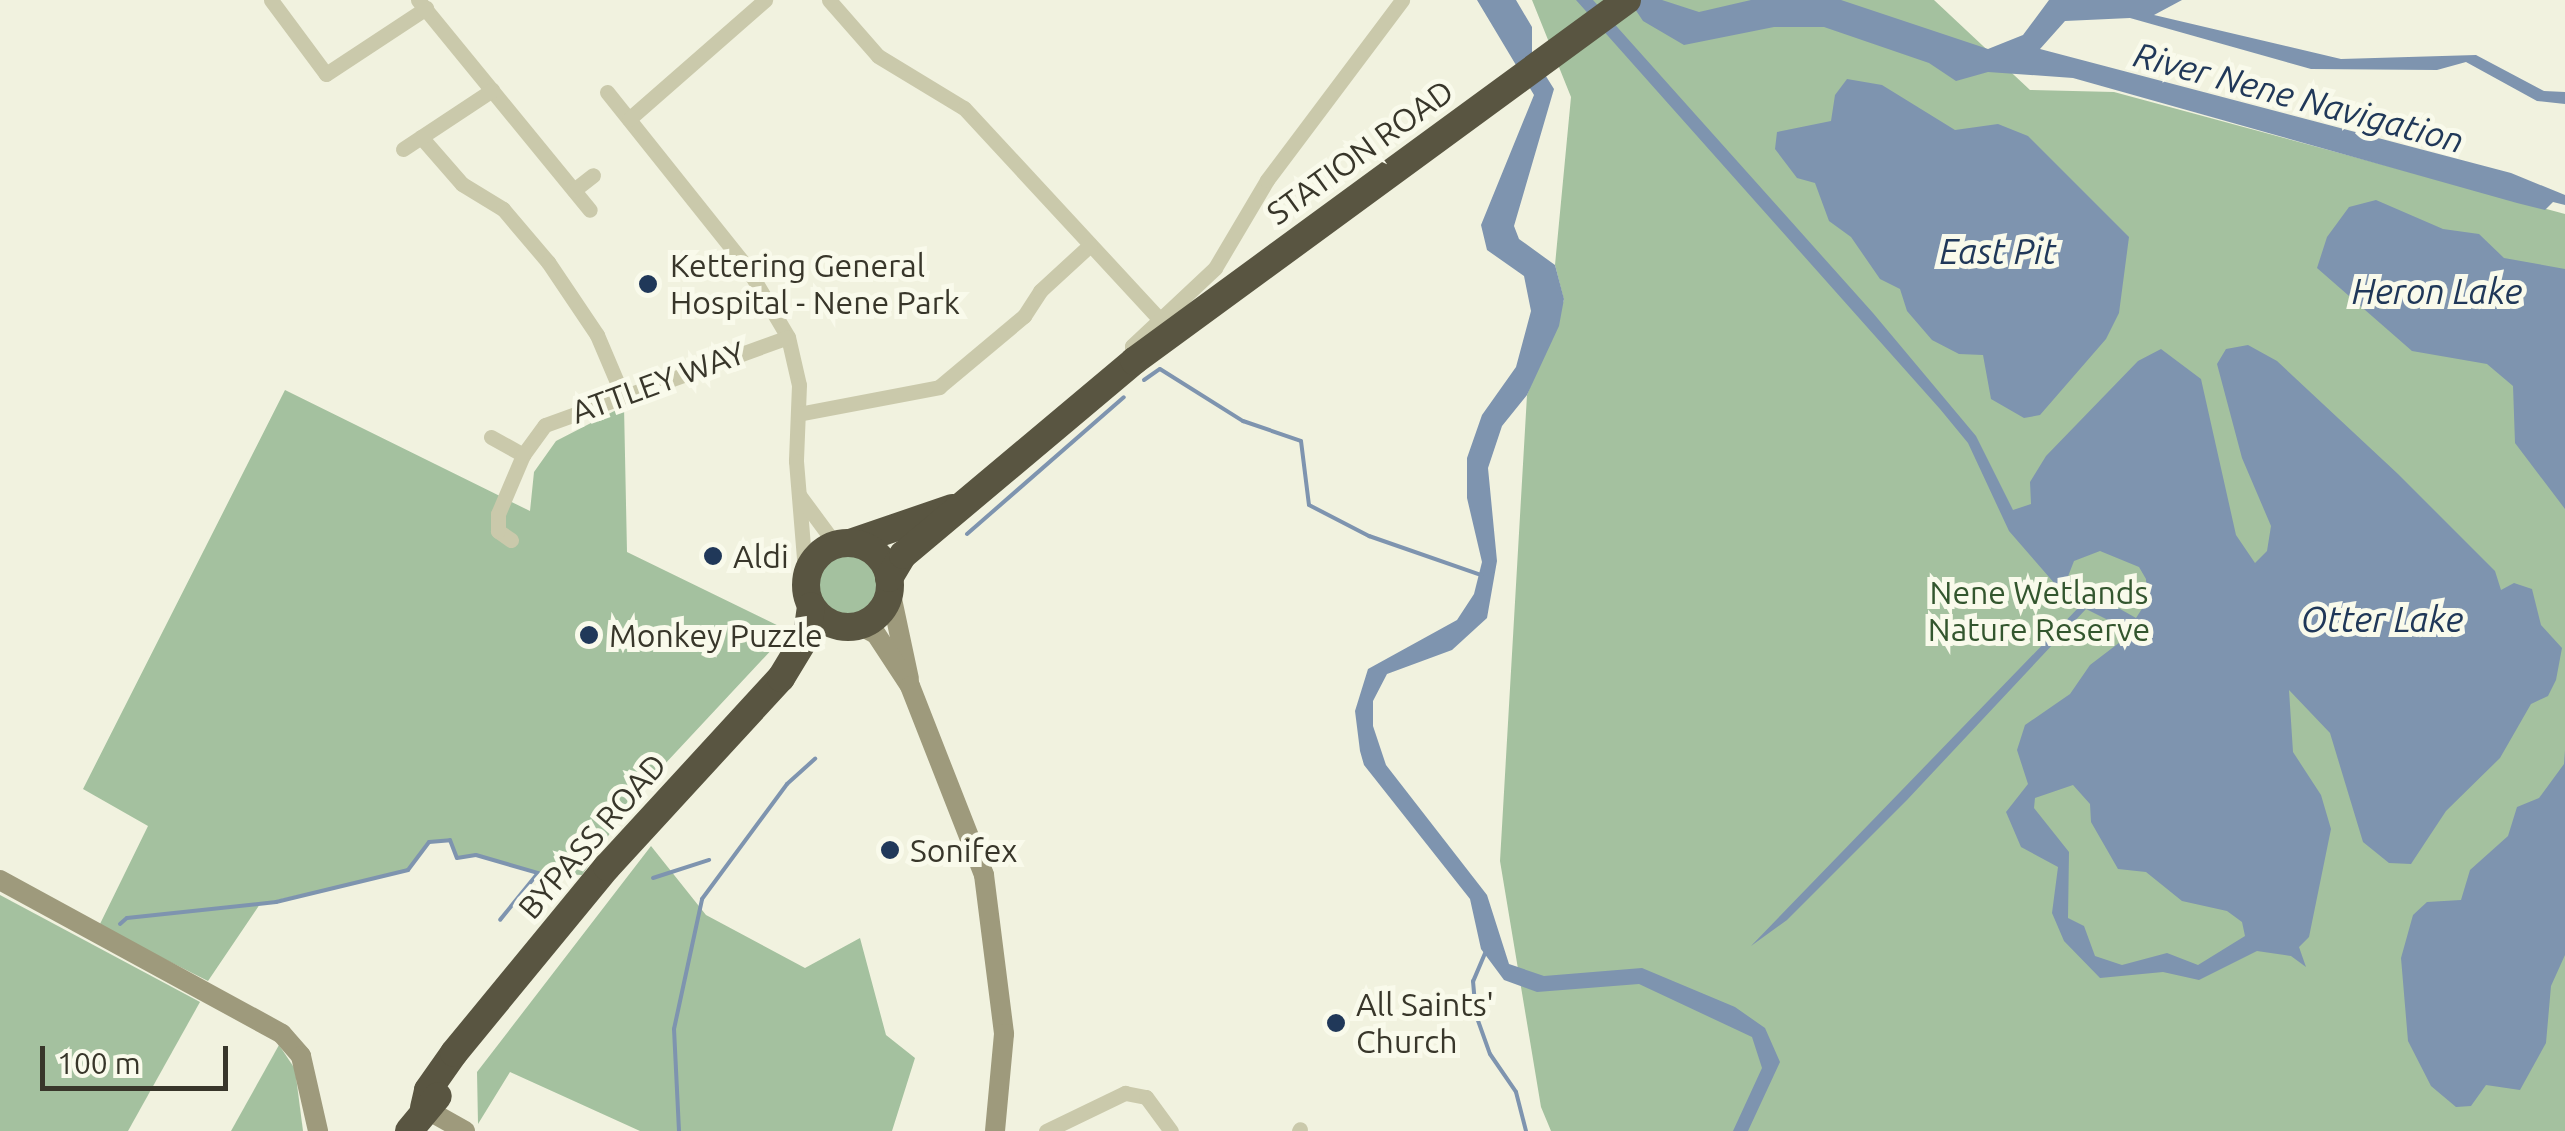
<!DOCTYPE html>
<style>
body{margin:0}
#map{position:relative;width:2565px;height:1131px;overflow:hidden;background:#f1f2df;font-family:Ubuntu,sans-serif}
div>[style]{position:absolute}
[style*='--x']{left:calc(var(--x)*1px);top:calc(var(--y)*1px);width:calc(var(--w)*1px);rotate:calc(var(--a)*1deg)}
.green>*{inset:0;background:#a4c19f}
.round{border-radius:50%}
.water>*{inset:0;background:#7e94af}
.stream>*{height:4px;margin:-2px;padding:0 2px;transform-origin:2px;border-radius:2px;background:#7e94af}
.street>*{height:15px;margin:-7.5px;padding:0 7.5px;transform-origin:7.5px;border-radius:7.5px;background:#cac9ab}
.secondary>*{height:20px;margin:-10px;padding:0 10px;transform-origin:10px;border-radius:10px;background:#9e9a7c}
.highway>*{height:28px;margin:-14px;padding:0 14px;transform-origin:14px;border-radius:14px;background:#595541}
.highway>.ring{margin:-14px;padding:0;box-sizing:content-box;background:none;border:28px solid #595541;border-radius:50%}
.dots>*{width:28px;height:28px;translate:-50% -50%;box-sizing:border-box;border:5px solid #f9faeb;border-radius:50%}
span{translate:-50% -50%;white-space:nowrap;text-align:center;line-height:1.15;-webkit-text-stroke:10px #f9faeb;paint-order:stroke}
.street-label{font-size:32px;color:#38362a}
.poi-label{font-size:32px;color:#38362a}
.left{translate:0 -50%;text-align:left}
.park-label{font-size:32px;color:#33562e}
.water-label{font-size:35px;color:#203859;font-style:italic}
.scale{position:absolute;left:40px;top:1046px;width:188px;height:45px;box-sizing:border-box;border:5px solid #38362a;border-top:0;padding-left:12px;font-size:30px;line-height:35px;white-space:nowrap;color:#38362a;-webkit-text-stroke:8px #f9faeb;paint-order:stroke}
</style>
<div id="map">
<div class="green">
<i style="clip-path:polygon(1532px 0,1934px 0,2030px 90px,2114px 92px,2565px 214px,2565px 1131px,1551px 1131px,1541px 1107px,1500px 861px,1527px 395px,1564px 300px,1555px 265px,1571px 97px)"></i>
<i style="clip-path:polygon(285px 390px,530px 511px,534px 472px,556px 441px,624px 406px,627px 552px,789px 631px,635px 796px,582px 875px,538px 873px,476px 855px,457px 858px,450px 840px,429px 842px,408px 870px,260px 904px,208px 981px,99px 926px,148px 826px,83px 789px)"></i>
<i class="round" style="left:815px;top:552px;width:64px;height:64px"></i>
<i style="clip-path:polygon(651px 846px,706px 915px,805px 968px,860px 938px,886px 1035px,915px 1058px,892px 1131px,640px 1131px,510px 1072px,478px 1124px,477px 1072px)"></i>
<i style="clip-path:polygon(0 895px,200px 1002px,128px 1131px,0 1131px)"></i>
<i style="clip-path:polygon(279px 1045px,295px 1069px,303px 1131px,231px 1131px)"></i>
</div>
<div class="water">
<i style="clip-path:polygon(1477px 0,1516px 0,1532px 27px,1532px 54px,1554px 89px,1514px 226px,1519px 239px,1555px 265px,1564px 299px,1559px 326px,1527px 395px,1502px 426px,1488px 468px,1497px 561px,1487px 618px,1452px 650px,1387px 674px,1373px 701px,1373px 726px,1386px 765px,1487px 895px,1509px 964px,1544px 976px,1642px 968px,1735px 1007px,1765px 1028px,1780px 1062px,1748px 1131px,1733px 1131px,1762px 1068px,1752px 1037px,1639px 984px,1537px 992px,1504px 980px,1481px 949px,1470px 899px,1364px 765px,1360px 751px,1355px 711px,1368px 669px,1457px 620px,1474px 594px,1482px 562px,1467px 498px,1467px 458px,1482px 415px,1516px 367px,1531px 311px,1524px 276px,1487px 250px,1481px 225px,1534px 95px)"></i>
<i style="clip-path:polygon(evenodd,1576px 0,1593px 0,1873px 313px,1976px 436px,2013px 510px,2031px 504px,2030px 482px,2046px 456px,2138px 361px,2161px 349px,2201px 379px,2236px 535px,2255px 563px,2267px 551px,2271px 526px,2242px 458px,2217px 364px,2226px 349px,2248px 345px,2277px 361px,2398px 474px,2495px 571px,2501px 590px,2514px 583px,2532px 589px,2541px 625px,2562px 648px,2556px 680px,2548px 696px,2531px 704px,2500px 758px,2446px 811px,2411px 864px,2389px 863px,2363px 842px,2330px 733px,2289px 690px,2293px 752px,2321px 795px,2331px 829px,2309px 937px,2299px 947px,2306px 967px,2291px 956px,2257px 951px,2199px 980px,2163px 972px,2100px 978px,2064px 941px,2052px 913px,2058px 867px,2021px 847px,2006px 812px,2028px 784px,2017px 750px,2025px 725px,2070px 694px,2090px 665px,2128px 636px,2126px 629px,2086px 609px,1907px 800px,1787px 920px,1751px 946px,2081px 605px,2069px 600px,2009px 531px,1968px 443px,1940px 409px,1576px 0,2100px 551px,2139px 567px,2146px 579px,2147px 601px,2136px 618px,2067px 579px,2074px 561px,2100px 551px,1576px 0,2073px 785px,2090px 804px,2091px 822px,2118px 869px,2146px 872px,2182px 901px,2227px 911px,2242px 922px,2245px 936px,2198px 965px,2167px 953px,2122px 965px,2095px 956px,2084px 926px,2068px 918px,2069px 852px,2034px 808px,2035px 798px,2073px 785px)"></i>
<i style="clip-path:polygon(1629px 0,1662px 0,1699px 12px,1751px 0,1841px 0,1988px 49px,2023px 35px,2049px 0,2182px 0,2154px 15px,2341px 59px,2476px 55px,2544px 91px,2565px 92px,2565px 104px,2537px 101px,2466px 62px,2437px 70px,2311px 69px,2130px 18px,2065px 21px,2040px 49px,2511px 173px,2565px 195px,2565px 205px,2553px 202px,2545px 210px,2517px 203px,2073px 78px,1988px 72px,1956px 81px,1929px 63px,1824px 27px,1774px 27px,1684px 45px,1643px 21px)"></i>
<i style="clip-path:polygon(1847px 79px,1882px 85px,1955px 130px,1998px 124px,2028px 136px,2129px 237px,2119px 313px,2106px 339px,2040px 415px,2024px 418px,1991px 399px,1983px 355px,1959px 354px,1932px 340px,1907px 311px,1900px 289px,1880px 279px,1851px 237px,1829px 221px,1815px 183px,1797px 178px,1775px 149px,1777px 132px,1831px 121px,1835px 95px)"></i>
<i style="clip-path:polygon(2376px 200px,2443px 229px,2479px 234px,2504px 258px,2565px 269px,2565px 509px,2515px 443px,2513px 386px,2487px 364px,2412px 351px,2317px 268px,2327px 237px,2349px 207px)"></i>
<i style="clip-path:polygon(2565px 750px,2565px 955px,2551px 986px,2546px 1043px,2520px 1090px,2486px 1085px,2471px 1106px,2456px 1107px,2431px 1086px,2408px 1041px,2401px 958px,2413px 915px,2427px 902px,2461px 900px,2470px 870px,2508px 836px,2517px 807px,2539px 798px,2564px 764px)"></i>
</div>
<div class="stream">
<i style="--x:1144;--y:380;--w:19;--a:-35"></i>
<i style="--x:1160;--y:369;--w:98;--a:32.1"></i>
<i style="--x:1243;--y:421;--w:61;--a:19"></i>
<i style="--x:1301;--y:441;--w:64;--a:82.9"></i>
<i style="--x:1309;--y:505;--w:68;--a:27.3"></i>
<i style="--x:1369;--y:536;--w:119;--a:19.2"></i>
<i style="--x:967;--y:534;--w:208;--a:-41.1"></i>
<i style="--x:653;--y:878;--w:59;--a:-17.8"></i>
<i style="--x:120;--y:924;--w:9;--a:-41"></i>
<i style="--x:127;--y:918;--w:150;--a:-6.1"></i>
<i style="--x:276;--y:902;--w:136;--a:-13.6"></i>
<i style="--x:408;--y:870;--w:35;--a:-53"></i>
<i style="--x:429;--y:842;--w:21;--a:-5"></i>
<i style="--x:450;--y:840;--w:19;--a:69"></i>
<i style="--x:457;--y:858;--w:19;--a:-9"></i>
<i style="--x:476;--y:855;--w:65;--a:16.2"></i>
<i style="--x:538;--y:873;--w:60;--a:129"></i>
<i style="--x:1486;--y:951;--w:33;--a:113"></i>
<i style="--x:1473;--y:981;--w:34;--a:85"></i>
<i style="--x:1476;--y:1015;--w:41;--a:70.3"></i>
<i style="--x:1490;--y:1054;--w:46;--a:55.6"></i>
<i style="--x:1516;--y:1092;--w:40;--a:75.6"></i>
<i style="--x:679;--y:1131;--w:102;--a:-92.8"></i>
<i style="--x:674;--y:1029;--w:133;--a:-77.8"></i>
<i style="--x:702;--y:899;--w:143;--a:-53.5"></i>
<i style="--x:787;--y:784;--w:38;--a:-42"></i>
</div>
<div class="street">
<i style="--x:271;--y:0;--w:92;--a:53.4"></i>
<i style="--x:326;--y:74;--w:120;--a:-33.4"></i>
<i style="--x:418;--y:0;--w:271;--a:50.7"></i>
<i style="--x:829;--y:0;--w:74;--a:48.8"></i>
<i style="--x:878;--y:56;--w:100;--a:31.2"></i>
<i style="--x:964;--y:108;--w:290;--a:47.2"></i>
<i style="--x:607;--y:92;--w:223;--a:51.4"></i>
<i style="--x:746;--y:266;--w:82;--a:59.4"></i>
<i style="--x:788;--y:337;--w:49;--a:77.1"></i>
<i style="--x:799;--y:385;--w:76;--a:92.3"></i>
<i style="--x:796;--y:461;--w:122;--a:85.3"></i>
<i style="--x:629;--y:119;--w:181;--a:-41.2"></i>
<i style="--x:421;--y:137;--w:62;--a:48.9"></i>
<i style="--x:462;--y:184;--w:48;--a:31.4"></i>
<i style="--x:503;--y:209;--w:70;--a:49.7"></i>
<i style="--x:548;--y:262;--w:88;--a:56.1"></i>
<i style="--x:597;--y:335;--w:64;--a:67"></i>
<i style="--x:403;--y:149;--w:107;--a:-33.5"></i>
<i style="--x:574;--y:190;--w:24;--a:-38"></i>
<i style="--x:1134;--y:361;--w:15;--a:-98"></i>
<i style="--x:1132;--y:346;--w:114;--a:-43.2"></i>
<i style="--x:1215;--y:268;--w:102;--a:-59.4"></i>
<i style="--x:1267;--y:180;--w:225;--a:-53.1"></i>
<i style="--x:798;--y:414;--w:144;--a:-10.8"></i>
<i style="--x:939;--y:387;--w:111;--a:-39.9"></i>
<i style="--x:1024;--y:316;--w:30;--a:-57"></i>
<i style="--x:1040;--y:291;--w:68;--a:-42.6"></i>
<i style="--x:491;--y:437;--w:37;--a:29"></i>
<i style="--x:799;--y:495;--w:62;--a:53.5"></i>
<i style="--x:511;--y:540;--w:16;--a:-145"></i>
<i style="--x:498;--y:531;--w:17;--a:-90"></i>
<i style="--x:498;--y:514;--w:64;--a:-67"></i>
<i style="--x:523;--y:455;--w:37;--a:-54"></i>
<i style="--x:545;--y:425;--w:258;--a:-19.9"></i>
<i style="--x:1046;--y:1131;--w:88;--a:-25.7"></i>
<i style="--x:1125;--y:1093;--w:21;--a:11"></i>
<i style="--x:1146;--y:1097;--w:42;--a:53.7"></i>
<i style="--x:1299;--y:1131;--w:2;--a:-63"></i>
</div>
<div class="secondary">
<i style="--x:889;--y:585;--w:96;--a:78"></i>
<i style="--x:859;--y:625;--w:19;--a:28"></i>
<i style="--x:876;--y:634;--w:62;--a:56.8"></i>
<i style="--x:910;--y:686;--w:203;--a:68.6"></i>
<i style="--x:984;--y:875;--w:160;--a:82.8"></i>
<i style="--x:1004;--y:1034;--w:97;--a:95.3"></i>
<i style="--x:0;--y:880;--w:321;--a:28.6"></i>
<i style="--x:282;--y:1034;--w:29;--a:49"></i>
<i style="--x:301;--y:1056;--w:77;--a:77.2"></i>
<i style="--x:424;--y:1108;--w:47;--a:29.3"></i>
</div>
<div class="highway">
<i style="--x:850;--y:543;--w:108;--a:-18.9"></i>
<i class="ring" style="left:806px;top:543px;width:56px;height:56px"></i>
<i style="--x:889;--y:578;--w:27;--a:-59"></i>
<i style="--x:903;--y:555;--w:302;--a:-40"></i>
<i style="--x:1134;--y:361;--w:611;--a:-36.21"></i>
<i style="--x:424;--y:1108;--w:18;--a:-77"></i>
<i style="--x:428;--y:1090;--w:45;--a:-54.9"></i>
<i style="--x:454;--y:1053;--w:241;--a:-50.6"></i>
<i style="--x:607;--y:867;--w:257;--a:-47.4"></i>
<i style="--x:781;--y:678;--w:50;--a:-58.8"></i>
<i style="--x:807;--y:635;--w:29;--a:-82"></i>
<i style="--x:409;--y:1131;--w:45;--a:-50.4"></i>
</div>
<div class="dots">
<i style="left:648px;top:284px;background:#203859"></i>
<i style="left:713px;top:556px;background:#203859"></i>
<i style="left:589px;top:635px;background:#203859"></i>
<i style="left:890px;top:850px;background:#203859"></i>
<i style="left:1336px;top:1023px;background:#203859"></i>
</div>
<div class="street-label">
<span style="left:1360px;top:152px;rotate:-36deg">STATION ROAD</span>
<span style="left:658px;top:382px;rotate:-20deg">ATTLEY WAY</span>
<span style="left:592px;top:836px;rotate:-49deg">BYPASS ROAD</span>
</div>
<div class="poi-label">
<span class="left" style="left:670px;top:284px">Kettering General<br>Hospital - Nene Park</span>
<span class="left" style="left:733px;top:556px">Aldi</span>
<span class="left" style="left:609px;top:635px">Monkey Puzzle</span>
<span class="left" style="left:910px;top:850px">Sonifex</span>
<span class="left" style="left:1356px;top:1023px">All Saints'<br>Church</span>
</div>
<div class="park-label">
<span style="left:2039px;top:611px">Nene Wetlands<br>Nature Reserve</span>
</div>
<div class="water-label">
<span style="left:2299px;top:97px;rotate:15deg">River Nene Navigation</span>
<span style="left:1998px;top:251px">East Pit</span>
<span style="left:2437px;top:291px">Heron Lake</span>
<span style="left:2382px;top:619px">Otter Lake</span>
</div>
<div class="scale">100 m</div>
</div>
